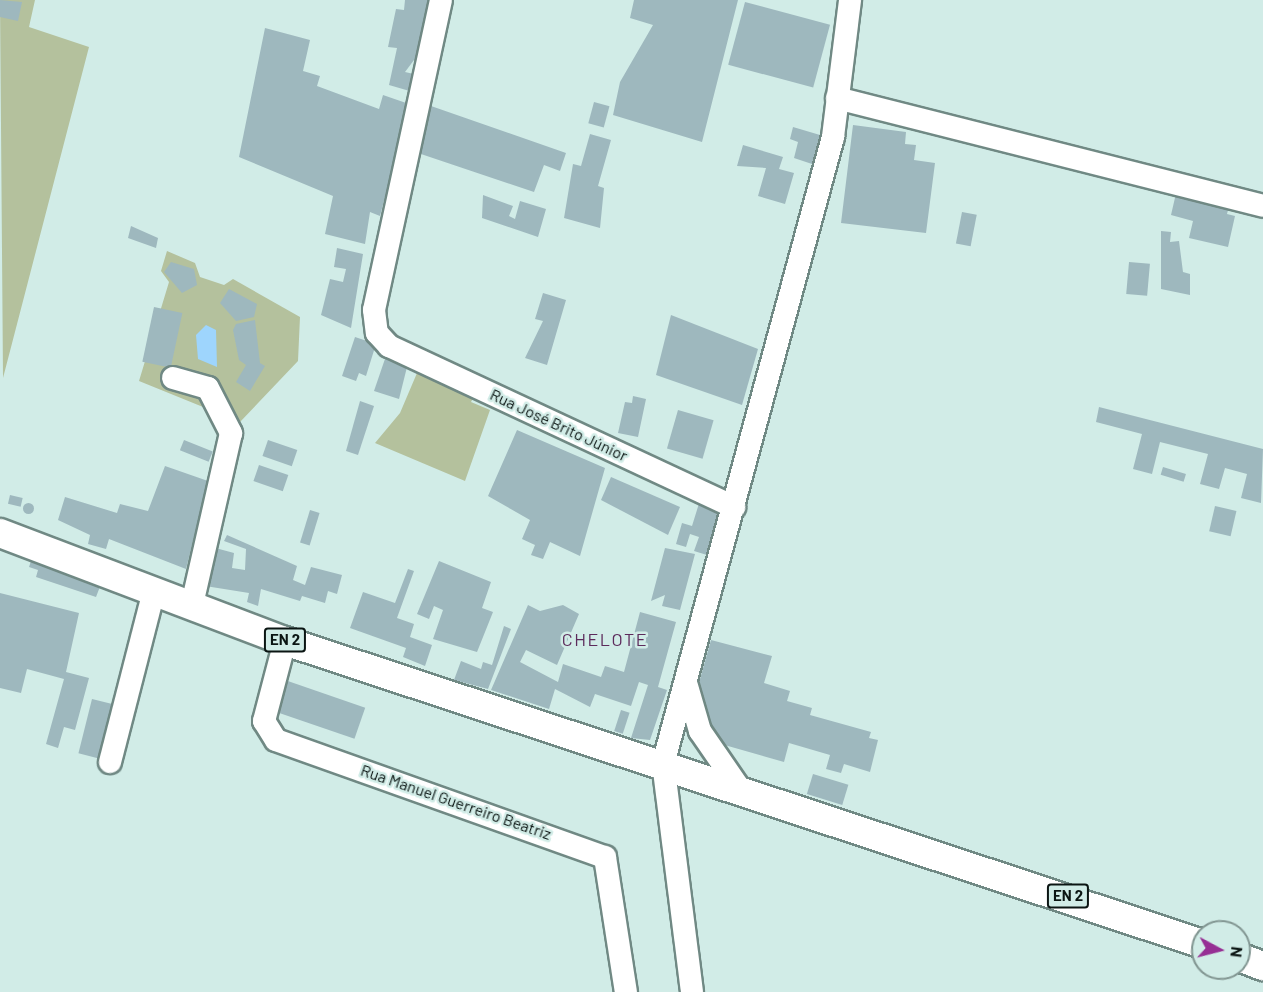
<!DOCTYPE html>
<meta charset="utf-8">
<style>
body{margin:0}
#map{position:relative;width:1263px;height:992px;overflow:hidden;background:#d1ece7;font-family:Barlow,sans-serif}
div>[style]{position:absolute}
[style*='--x']{left:calc(var(--x)*1px);top:calc(var(--y)*1px);width:calc(var(--w)*1px);rotate:calc(var(--a)*1deg)}
.green>*{inset:0;background:#b4c19d}
.water>*{inset:0;background:#9ed5fd}
.building>*{inset:0;background:#9eb8be;transform-origin:0 0}
.round{border-radius:50%}
.roads{filter:drop-shadow(2px 0 #708984) drop-shadow(-2px 0 #708984) drop-shadow(0 2px #708984) drop-shadow(0 -2px #708984)}
.minor>*{height:22px;margin:-11px;padding:0 11px;transform-origin:11px;border-radius:11px;background:#fff}
.major>*{height:28px;margin:-14px;padding:0 14px;transform-origin:14px;border-radius:14px;background:#fff}
span{translate:-50% -50%;white-space:nowrap;text-align:center;line-height:1.15;-webkit-text-stroke:5px #d1ece7;paint-order:stroke}
.shield-label span{padding:2px 4px;background:#d1ece7;border:2px solid;border-radius:4px;-webkit-text-stroke-width:0}
.shield-label{font-size:15px;color:#0b1513;font-weight:700}
.street-label{font-size:16px;color:#0b1513}
.neighbourhood-label{font-size:18px;color:#5c2a5b;letter-spacing:1.5px}
.north{position:absolute;left:1191px;top:920px;width:60px;height:60px;box-sizing:border-box;background:#d1ece7;border:2px solid #829692;border-radius:50%;rotate:97deg;font-size:16px;font-weight:700;line-height:24px;text-align:center;color:#0b1513}
.north::after{content:'';display:block;margin:auto;width:21px;height:27px;background:#962f94;clip-path:polygon(50% 0,100% 100%,50% 72%,0 100%)}
</style>
<div id="map">
<div class="green">
<i style="clip-path:polygon(0 0,35px 0,29px 27px,89px 47px,3px 378px)"></i>
<i style="clip-path:polygon(167px 251px,195px 263px,200px 277px,224px 285px,233px 279px,300px 317px,298px 361px,240px 422px,139px 381px,169px 282px,161px 271px)"></i>
<i style="clip-path:polygon(420px 366px,476px 392px,471px 402px,490px 410px,465px 481px,375px 443px,400px 413px)"></i>
</div>
<div class="water">
<i style="clip-path:polygon(206px 325px,216px 330px,217px 367px,198px 359px,196px 335px)"></i>
</div>
<div class="building">
<i style="clip-path:polygon(0 0,22px 2px,18px 21px,0 17px)"></i>
<i style="clip-path:polygon(405px 0,431px 0,420px 61px,414px 60px,405px 72px,418px 75px,413px 92px,389px 85px,397px 48px,388px 47px,396px 9px,404px 10px)"></i>
<i style="clip-path:polygon(634px 0,738px 0,702px 142px,613px 115px,620px 82px,653px 25px,630px 18px)"></i>
<i style="left:745px;top:2px;width:88px;height:65px;rotate:15deg"></i>
<i style="clip-path:polygon(265px 28px,310px 40px,303px 71px,320px 76px,317px 86px,379px 109px,383px 95px,409px 104px,380px 216px,370px 212px,365px 244px,325px 234px,333px 196px,239px 157px)"></i>
<i style="left:594px;top:102px;width:16px;height:22px;rotate:15deg"></i>
<i style="clip-path:polygon(431px 106px,566px 153px,560px 171px,544px 165px,534px 192px,415px 152px)"></i>
<i style="clip-path:polygon(853px 125px,906px 132px,905px 144px,916px 145px,914px 160px,935px 163px,926px 233px,841px 223px)"></i>
<i style="clip-path:polygon(793px 127px,820px 135px,812px 164px,794px 158px,798px 142px,790px 139px)"></i>
<i style="clip-path:polygon(590px 134px,611px 140px,598px 186px,604px 188px,600px 228px,564px 218px,573px 164px,581px 166px)"></i>
<i style="clip-path:polygon(743px 145px,783px 157px,779px 169px,794px 173px,785px 204px,758px 196px,766px 168px,737px 166px)"></i>
<i style="clip-path:polygon(1177px 189px,1229px 206px,1227px 214px,1235px 216px,1228px 247px,1189px 238px,1193px 221px,1171px 215px)"></i>
<i style="clip-path:polygon(483px 195px,513px 206px,509px 216px,515px 219px,520px 201px,546px 209px,538px 237px,482px 218px)"></i>
<i style="left:962px;top:212px;width:15px;height:32px;rotate:11deg"></i>
<i style="clip-path:polygon(131px 226px,158px 238px,156px 248px,128px 238px)"></i>
<i style="clip-path:polygon(1161px 231px,1171px 232px,1170px 242px,1179px 241px,1183px 272px,1190px 274px,1190px 295px,1161px 289px)"></i>
<i style="clip-path:polygon(337px 248px,363px 254px,351px 328px,321px 315px,330px 279px,343px 282px,346px 269px,334px 267px)"></i>
<i style="clip-path:polygon(171px 262px,194px 269px,197px 285px,182px 293px,164px 272px)"></i>
<i style="left:1129px;top:262px;width:21px;height:32px;rotate:5deg"></i>
<i style="clip-path:polygon(229px 289px,257px 304px,254px 317px,236px 321px,220px 303px)"></i>
<i style="clip-path:polygon(543px 293px,566px 300px,547px 365px,525px 358px,543px 321px,535px 319px)"></i>
<i style="left:154px;top:307px;width:29px;height:56px;rotate:12deg"></i>
<i style="clip-path:polygon(671px 315px,758px 349px,742px 405px,656px 375px)"></i>
<i style="clip-path:polygon(255px 320px,260px 363px,265px 366px,250px 391px,236px 382px,246px 365px,239px 360px,233px 330px,236px 324px)"></i>
<i style="clip-path:polygon(355px 337px,376px 344px,366px 376px,359px 373px,356px 381px,342px 376px)"></i>
<i style="clip-path:polygon(387px 353px,409px 359px,399px 399px,374px 391px)"></i>
<i style="clip-path:polygon(633px 396px,646px 399px,638px 437px,618px 433px,625px 402px,632px 403px)"></i>
<i style="clip-path:polygon(360px 401px,374px 406px,358px 455px,346px 451px)"></i>
<i style="clip-path:polygon(1099px 407px,1263px 449px,1261px 503px,1241px 498px,1247px 474px,1225px 468px,1219px 489px,1200px 484px,1208px 454px,1160px 442px,1152px 474px,1133px 469px,1142px 434px,1096px 422px)"></i>
<i style="left:678px;top:410px;width:37px;height:40px;rotate:16deg"></i>
<i style="clip-path:polygon(517px 430px,605px 468px,580px 556px,550px 542px,543px 559px,531px 555px,535px 545px,522px 539px,530px 520px,488px 496px)"></i>
<i style="left:184px;top:440px;width:31px;height:11px;rotate:22deg"></i>
<i style="left:268px;top:440px;width:31px;height:17px;rotate:19deg"></i>
<i style="left:259px;top:465px;width:31px;height:17px;rotate:19deg"></i>
<i style="clip-path:polygon(165px 466px,208px 481px,186px 569px,109px 539px,106px 549px,88px 544px,90px 535px,58px 520px,65px 497px,117px 513px,120px 504px,148px 511px)"></i>
<i style="left:1163px;top:467px;width:24px;height:8px;rotate:17deg"></i>
<i style="clip-path:polygon(611px 477px,680px 507px,668px 535px,601px 500px)"></i>
<i style="left:10px;top:495px;width:13px;height:9px;rotate:13deg"></i>
<i style="clip-path:polygon(701px 497px,722px 504px,707px 555px,694px 551px,699px 537px,690px 534px,686px 547px,676px 544px,682px 523px,692px 526px)"></i>
<i class="round" style="left:22.5px;top:502.5px;width:11px;height:11px"></i>
<i style="left:1215px;top:506px;width:22px;height:26px;rotate:13deg"></i>
<i style="left:310px;top:510px;width:10px;height:34px;rotate:17deg"></i>
<i style="clip-path:polygon(227px 535px,297px 566px,293px 580px,305px 585px,311px 567px,342px 575px,337px 594px,328px 591px,325px 603px,302px 596px,300px 601px,261px 589px,258px 606px,247px 602px,249px 593px,199px 585px,208px 546px,234px 553px,232px 568px,245px 570px,246px 549px,224px 541px)"></i>
<i style="clip-path:polygon(665px 548px,695px 554px,680px 610px,662px 606px,665px 595px,651px 601px)"></i>
<i style="clip-path:polygon(31px 561px,101px 584px,96px 597px,36px 577px,38px 570px,29px 567px)"></i>
<i style="clip-path:polygon(439px 561px,491px 582px,482px 608px,493px 612px,477px 652px,433px 639px,443px 610px,434px 606px,429px 619px,417px 614px)"></i>
<i style="clip-path:polygon(408px 569px,414px 571px,397px 618px,414px 624px,410px 637px,432px 645px,425px 666px,403px 657px,406px 648px,350px 628px,363px 592px,395px 603px)"></i>
<i style="clip-path:polygon(0 593px,79px 613px,66px 672px,89px 678px,75px 730px,64px 727px,58px 748px,46px 744px,64px 679px,27px 669px,21px 693px,0 688px)"></i>
<i style="clip-path:polygon(528px 605px,540px 611px,563px 605px,579px 614px,557px 665px,526px 650px,520px 662px,558px 682px,563px 664px,601px 677px,605px 666px,624px 672px,640px 612px,676px 622px,658px 687px,667px 690px,650px 740px,631px 738px,648px 685px,639px 682px,631px 706px,595px 694px,590px 707px,555px 689px,549px 709px,491px 690px)"></i>
<i style="clip-path:polygon(504px 626px,511px 629px,488px 689px,454px 680px,461px 661px,481px 669px,483px 662px,492px 665px)"></i>
<i style="clip-path:polygon(711px 640px,772px 656px,764px 683px,790px 691px,787px 701px,812px 708px,810px 715px,871px 732px,869px 738px,878px 740px,870px 772px,844px 764px,841px 773px,826px 769px,830px 755px,789px 743px,784px 762px,721px 744px,696px 693px)"></i>
<i style="left:282px;top:679px;width:88px;height:33px;rotate:19deg"></i>
<i style="left:92px;top:699px;width:25px;height:56px;rotate:14deg"></i>
<i style="left:621px;top:710px;width:9px;height:22px;rotate:18deg"></i>
<i style="left:813px;top:774px;width:37px;height:21px;rotate:17deg"></i>
</div>
<div class="roads">
<div class="minor">
<i style="--x:441;--y:0;--w:317;--a:102.2"></i>
<i style="--x:374;--y:310;--w:23;--a:83"></i>
<i style="--x:377;--y:333;--w:18;--a:47"></i>
<i style="--x:389;--y:346;--w:381;--a:25"></i>
<i style="--x:837;--y:98;--w:439;--a:14.2"></i>
<i style="--x:173;--y:378;--w:36;--a:16"></i>
<i style="--x:208;--y:388;--w:51;--a:62.9"></i>
<i style="--x:231;--y:433;--w:176;--a:102.8"></i>
<i style="--x:285;--y:641;--w:83;--a:104.7"></i>
<i style="--x:264;--y:721;--w:22;--a:58"></i>
<i style="--x:276;--y:740;--w:349;--a:19.6"></i>
<i style="--x:605;--y:857;--w:137;--a:81.2"></i>
<i style="--x:687;--y:686;--w:47;--a:73.9"></i>
<i style="--x:700;--y:731;--w:67;--a:55.4"></i>
<i style="--x:110;--y:762;--w:177;--a:-75.6"></i>
<i style="--x:692;--y:992;--w:230;--a:-97.2"></i>
<i style="--x:663;--y:764;--w:650;--a:-74.83"></i>
<i style="--x:833;--y:137;--w:138;--a:-82.9"></i>
</div>
<div class="major">
<i style="--x:0;--y:533;--w:305;--a:20.8"></i>
<i style="--x:285;--y:641;--w:967;--a:18.27"></i>
<i style="--x:1239;--y:957;--w:26;--a:21"></i>
</div>
</div>
<div class="shield-label">
<span style="left:285px;top:640px">EN 2</span>
<span style="left:1068px;top:896px">EN 2</span>
</div>
<div class="street-label">
<span style="left:559px;top:425px;rotate:25deg">Rua José Brito Júnior</span>
<span style="left:456px;top:802px;rotate:19deg">Rua Manuel Guerreiro Beatriz</span>
</div>
<div class="neighbourhood-label">
<span style="left:605px;top:639px">CHELOTE</span>
</div>
<div class="north">N</div>
</div>
